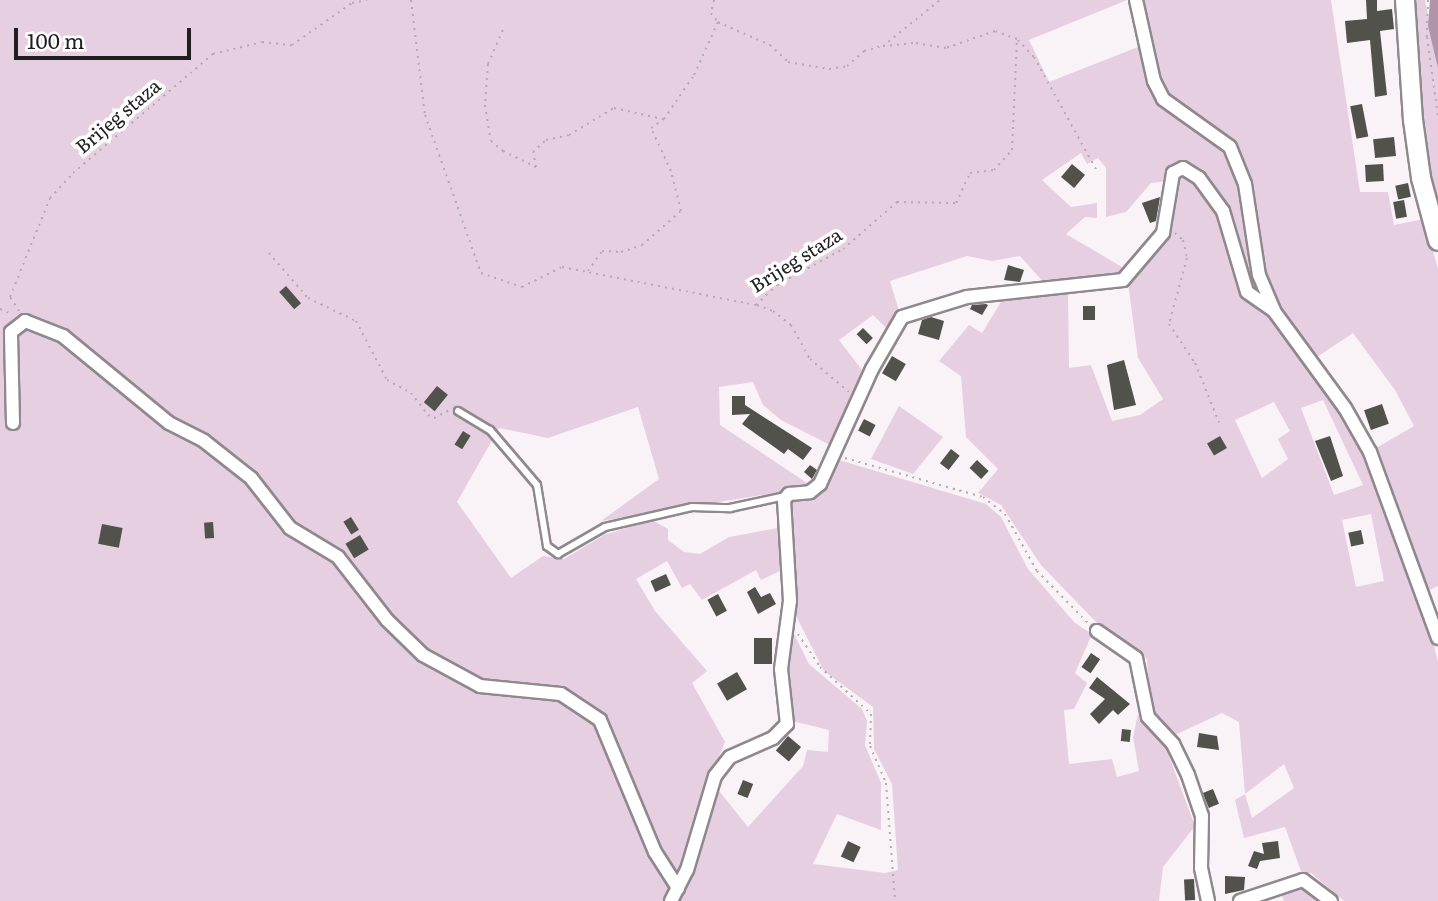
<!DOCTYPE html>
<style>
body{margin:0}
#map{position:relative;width:1438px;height:901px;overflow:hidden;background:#f9f2f7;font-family:Literata,serif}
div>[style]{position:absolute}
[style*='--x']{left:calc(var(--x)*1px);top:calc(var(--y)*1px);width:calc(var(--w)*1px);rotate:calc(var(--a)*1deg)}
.green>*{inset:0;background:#e7cfe2}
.water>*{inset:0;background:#af94aa}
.building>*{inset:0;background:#51524c;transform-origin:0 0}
.path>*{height:2px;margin-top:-1px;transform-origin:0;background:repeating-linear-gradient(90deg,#b2acb0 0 2px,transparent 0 7px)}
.roads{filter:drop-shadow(2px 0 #8f898e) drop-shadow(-2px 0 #8f898e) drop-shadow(0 2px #8f898e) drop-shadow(0 -2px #8f898e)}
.lane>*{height:6px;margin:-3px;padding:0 3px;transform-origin:3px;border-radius:3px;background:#fff}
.street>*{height:12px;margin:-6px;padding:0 6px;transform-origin:6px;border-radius:6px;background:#fff}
.secondary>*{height:18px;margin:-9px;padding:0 9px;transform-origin:9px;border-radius:9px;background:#fff}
span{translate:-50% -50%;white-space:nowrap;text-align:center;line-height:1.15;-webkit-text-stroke:7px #fff;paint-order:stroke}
.street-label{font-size:19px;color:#201e20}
.scale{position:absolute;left:14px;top:28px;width:177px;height:32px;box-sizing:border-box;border:4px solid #201e20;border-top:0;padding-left:9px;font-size:21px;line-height:24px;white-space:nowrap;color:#201e20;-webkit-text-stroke:5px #fff;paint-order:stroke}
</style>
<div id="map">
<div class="green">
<i style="clip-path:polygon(evenodd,0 0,1127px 0,1029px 40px,1049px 82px,1143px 45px,1128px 0,1331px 0,1360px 192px,1388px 192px,1394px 225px,1424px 219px,1438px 269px,1438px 586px,1421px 594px,1438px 662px,1438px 901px,1344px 901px,1311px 873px,1302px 874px,1285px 827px,1244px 838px,1235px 800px,1245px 794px,1239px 722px,1222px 713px,1175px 735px,1155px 717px,1150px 706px,1147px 659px,1096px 622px,1041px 565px,1001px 505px,978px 493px,998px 469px,966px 437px,961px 376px,939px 361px,969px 325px,982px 333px,1004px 297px,1068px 290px,1069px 368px,1091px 365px,1112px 421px,1140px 415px,1163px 399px,1138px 358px,1128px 283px,1166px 238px,1173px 221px,1176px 180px,1151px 183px,1126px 212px,1106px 217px,1106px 168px,1098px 158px,1087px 164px,1081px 153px,1042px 180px,1071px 207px,1097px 203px,1097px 218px,1085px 217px,1066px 234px,1127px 270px,1119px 279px,1045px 284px,1020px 256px,992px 261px,967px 256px,890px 281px,899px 311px,889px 331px,873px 315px,839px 340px,862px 370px,855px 401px,832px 446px,781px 420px,763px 405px,753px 382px,719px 387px,720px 425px,813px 487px,601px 521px,659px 479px,638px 407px,548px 438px,499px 428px,457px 502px,511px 578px,543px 556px,564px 559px,604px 535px,652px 520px,668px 529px,668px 540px,684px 552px,700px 554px,729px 537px,783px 527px,782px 570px,761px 580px,756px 570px,702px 600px,690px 584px,682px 588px,667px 561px,636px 579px,655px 611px,707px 671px,692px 683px,725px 742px,705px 790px,720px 792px,748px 827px,803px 766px,807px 750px,828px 752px,829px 730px,792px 721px,784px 662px,792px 630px,809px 664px,862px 709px,867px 721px,865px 745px,881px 783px,881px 830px,837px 814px,813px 864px,885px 873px,898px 870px,892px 784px,874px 749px,873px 707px,824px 671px,795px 614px,790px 503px,792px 498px,813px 499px,821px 492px,836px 459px,986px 504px,1001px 517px,1028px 569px,1075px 623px,1092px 634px,1075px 673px,1087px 683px,1074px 709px,1064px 710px,1069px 764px,1112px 759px,1117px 777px,1139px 771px,1133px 737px,1138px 714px,1167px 751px,1195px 826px,1163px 867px,1159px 901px,0 901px,0 0,1353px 333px,1395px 390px,1414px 426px,1366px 454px,1308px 363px,1353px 333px,0 0,1323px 400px,1363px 485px,1334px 495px,1301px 408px,1323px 400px,0 0,1274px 402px,1290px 431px,1278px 439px,1288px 459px,1262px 478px,1235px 420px,1274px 402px,0 0,1388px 479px,1424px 586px,1379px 481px,1388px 479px,0 0,1371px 514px,1384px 581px,1356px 587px,1342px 520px,1371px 514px,0 0,1284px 764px,1294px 788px,1252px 818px,1245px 794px,1284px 764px)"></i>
<i style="clip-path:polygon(1412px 0,1425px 0,1438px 68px,1438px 209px,1426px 164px)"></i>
<i style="clip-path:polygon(899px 406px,943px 437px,913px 474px,871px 459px)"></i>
<i style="clip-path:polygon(1306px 888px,1322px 901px,1284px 901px,1281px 893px)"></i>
</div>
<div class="water">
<i style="clip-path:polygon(1430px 0,1438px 0,1438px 68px,1428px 26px)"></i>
</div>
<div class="building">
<i style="clip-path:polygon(1366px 0,1377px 0,1377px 11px,1392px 9px,1394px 29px,1380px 31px,1387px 95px,1375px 97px,1370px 40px,1347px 43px,1345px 21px,1367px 19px)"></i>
<i style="left:1362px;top:104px;width:33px;height:12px;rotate:79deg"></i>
<i style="left:1394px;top:137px;width:19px;height:21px;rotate:84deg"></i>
<i style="left:1072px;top:164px;width:17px;height:17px;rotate:40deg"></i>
<i style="left:1383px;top:164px;width:17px;height:18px;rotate:87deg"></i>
<i style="left:1408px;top:183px;width:14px;height:13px;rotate:78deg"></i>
<i style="clip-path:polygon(1160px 197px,1156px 221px,1150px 223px,1142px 203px)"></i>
<i style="left:1404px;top:200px;width:17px;height:11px;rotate:80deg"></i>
<i style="clip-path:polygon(1008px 265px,1024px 270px,1020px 282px,1004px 280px)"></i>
<i style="left:286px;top:286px;width:23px;height:9px;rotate:49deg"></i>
<i style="clip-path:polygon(972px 305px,986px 304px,988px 305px,982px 315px,970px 309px)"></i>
<i style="left:1083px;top:306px;width:12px;height:14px"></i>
<i style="clip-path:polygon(931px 317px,944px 321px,939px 340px,918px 334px,922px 320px)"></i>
<i style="left:863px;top:328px;width:14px;height:9px;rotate:45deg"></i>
<i style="left:892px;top:356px;width:16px;height:20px;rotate:30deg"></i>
<i style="clip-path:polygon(1124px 360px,1136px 405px,1114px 410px,1107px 365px)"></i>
<i style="left:437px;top:386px;width:14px;height:21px;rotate:39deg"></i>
<i style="clip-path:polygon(732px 396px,745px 396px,745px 405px,812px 448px,803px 460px,788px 449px,784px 454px,742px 424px,750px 414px,732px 415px)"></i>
<i style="left:1382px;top:404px;width:21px;height:19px;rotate:71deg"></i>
<i style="left:864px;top:419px;width:13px;height:13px;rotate:27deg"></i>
<i style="left:463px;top:431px;width:9px;height:16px;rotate:32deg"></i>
<i style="left:1220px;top:436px;width:14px;height:15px;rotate:60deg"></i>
<i style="clip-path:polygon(1330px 436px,1343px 476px,1331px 481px,1315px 441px)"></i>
<i style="left:951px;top:449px;width:11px;height:18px;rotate:38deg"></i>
<i style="left:977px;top:460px;width:16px;height:11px;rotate:43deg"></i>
<i style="clip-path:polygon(810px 465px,817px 470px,812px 479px,804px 472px)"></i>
<i style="left:351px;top:517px;width:15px;height:9px;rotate:58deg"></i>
<i style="left:213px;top:522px;width:16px;height:9px;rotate:86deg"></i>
<i style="left:102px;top:524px;width:21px;height:20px;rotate:11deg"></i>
<i style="left:1361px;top:530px;width:14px;height:13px;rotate:78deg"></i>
<i style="left:360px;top:535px;width:17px;height:17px;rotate:59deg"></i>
<i style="left:666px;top:574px;width:12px;height:17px;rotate:66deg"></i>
<i style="clip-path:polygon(755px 587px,761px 597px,770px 593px,776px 604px,758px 614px,747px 592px)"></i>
<i style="left:718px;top:594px;width:19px;height:12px;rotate:62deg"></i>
<i style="left:772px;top:638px;width:26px;height:18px;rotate:90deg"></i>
<i style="left:1091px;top:653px;width:11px;height:17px;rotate:34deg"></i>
<i style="left:737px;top:672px;width:20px;height:23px;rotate:60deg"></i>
<i style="clip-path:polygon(1097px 677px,1130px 704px,1118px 715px,1113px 710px,1099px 724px,1090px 714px,1105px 699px,1089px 688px)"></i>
<i style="left:1122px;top:729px;width:9px;height:12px;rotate:6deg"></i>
<i style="clip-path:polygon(1199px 733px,1217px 736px,1219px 750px,1197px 747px)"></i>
<i style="left:788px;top:736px;width:17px;height:19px;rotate:40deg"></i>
<i style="left:743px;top:780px;width:11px;height:15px;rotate:22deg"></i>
<i style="left:1213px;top:789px;width:16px;height:11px;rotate:68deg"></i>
<i style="left:848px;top:841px;width:14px;height:17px;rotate:25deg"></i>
<i style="clip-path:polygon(1278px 841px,1280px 858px,1260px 861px,1257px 869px,1248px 866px,1254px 851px,1264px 854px,1262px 843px)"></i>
<i style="clip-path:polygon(1225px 876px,1245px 877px,1244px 890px,1225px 894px)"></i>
<i style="left:1194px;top:879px;width:21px;height:10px;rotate:87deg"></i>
</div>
<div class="path">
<i style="--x:411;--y:0;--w:116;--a:83.1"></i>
<i style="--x:425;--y:115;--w:168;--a:70.5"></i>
<i style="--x:481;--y:273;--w:43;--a:18.9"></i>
<i style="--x:522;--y:287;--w:45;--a:-26.6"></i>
<i style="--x:562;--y:267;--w:198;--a:11.1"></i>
<i style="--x:756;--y:305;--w:29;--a:-44"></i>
<i style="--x:777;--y:285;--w:75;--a:-28.6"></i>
<i style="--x:843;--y:249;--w:72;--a:-41"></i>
<i style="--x:897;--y:202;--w:59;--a:1"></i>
<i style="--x:956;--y:203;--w:33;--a:-65"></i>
<i style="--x:970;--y:173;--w:24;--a:-7"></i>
<i style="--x:994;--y:170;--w:27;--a:-48"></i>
<i style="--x:1012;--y:150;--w:111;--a:-87.4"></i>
<i style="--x:1017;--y:39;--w:23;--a:-160"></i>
<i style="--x:995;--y:31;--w:52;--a:160.9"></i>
<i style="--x:946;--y:48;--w:33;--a:-171"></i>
<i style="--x:913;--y:43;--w:30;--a:174"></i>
<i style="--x:883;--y:46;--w:73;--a:-38.9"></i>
<i style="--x:714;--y:0;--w:13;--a:103"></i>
<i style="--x:711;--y:13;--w:10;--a:53"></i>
<i style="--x:1428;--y:0;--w:37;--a:92"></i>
<i style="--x:1427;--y:37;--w:80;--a:82.1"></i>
<i style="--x:503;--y:30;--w:37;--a:114"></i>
<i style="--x:488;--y:64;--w:41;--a:94.2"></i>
<i style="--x:485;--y:105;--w:36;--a:81"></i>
<i style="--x:491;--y:141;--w:16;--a:40"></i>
<i style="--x:503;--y:151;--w:37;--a:26"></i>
<i style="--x:536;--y:167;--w:15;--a:-101"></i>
<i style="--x:533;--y:152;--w:18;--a:-43"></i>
<i style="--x:546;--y:140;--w:24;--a:-12"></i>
<i style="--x:569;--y:135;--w:52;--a:-31"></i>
<i style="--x:614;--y:108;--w:50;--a:12.7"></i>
<i style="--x:1018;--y:40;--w:23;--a:47"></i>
<i style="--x:1034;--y:57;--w:132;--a:61.1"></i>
<i style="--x:1175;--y:233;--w:11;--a:41"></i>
<i style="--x:1183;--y:240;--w:18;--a:77"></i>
<i style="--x:1187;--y:258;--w:68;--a:105.3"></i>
<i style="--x:1169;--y:324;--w:47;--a:56.3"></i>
<i style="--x:1195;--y:363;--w:64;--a:67.9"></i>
<i style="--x:269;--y:253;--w:60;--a:49.1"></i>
<i style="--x:308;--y:298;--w:53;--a:25.6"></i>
<i style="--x:356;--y:321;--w:67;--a:62.3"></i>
<i style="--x:387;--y:380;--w:27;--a:28"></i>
<i style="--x:411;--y:393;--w:28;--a:52"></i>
<i style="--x:428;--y:415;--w:7;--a:27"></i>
<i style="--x:434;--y:418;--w:16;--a:-27"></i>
<i style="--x:588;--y:271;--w:24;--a:-55"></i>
<i style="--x:602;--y:251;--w:19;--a:3"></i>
<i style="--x:621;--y:252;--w:22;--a:-18"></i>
<i style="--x:642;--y:245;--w:52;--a:-41.1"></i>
<i style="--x:681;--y:211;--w:41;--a:-104"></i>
<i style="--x:671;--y:171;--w:47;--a:-114.9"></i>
<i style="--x:651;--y:128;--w:16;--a:-35"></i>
<i style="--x:664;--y:119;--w:53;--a:-55.7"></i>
<i style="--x:694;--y:75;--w:58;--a:-65.6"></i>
<i style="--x:718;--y:22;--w:57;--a:23.9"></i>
<i style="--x:770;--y:45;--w:25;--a:43"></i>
<i style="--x:788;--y:62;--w:42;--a:9.7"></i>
<i style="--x:829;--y:69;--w:18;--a:-9"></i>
<i style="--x:847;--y:66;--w:23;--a:-41"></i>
<i style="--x:864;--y:51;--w:19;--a:-16"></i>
<i style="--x:757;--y:305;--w:17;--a:21"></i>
<i style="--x:773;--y:311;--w:23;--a:38"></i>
<i style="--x:791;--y:325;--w:39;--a:61"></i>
<i style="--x:810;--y:359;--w:51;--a:40.2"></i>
<i style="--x:0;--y:309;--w:13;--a:23"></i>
<i style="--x:19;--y:311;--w:17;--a:-123"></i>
<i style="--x:10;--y:297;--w:107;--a:-68"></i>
<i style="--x:50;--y:198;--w:34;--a:-47"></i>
<i style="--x:73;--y:173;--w:184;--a:-40.4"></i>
<i style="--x:213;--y:54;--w:50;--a:-13.8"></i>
<i style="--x:262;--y:42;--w:30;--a:6"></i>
<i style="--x:292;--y:45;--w:73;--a:-35"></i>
<i style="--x:352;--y:3;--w:15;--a:-11"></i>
<i style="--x:845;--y:458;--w:143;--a:15.8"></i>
<i style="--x:983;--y:497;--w:28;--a:38"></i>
<i style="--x:1005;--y:514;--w:65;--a:60.7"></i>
<i style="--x:1037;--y:571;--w:73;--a:45.6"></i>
<i style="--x:798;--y:634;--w:40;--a:56"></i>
<i style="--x:820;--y:667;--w:69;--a:42.7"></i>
<i style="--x:871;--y:714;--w:32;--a:92"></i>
<i style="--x:870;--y:746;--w:40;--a:66.6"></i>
<i style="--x:886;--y:783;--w:118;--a:85.6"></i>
</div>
<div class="roads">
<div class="lane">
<i style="--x:458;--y:411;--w:37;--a:31"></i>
<i style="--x:490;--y:430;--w:72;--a:49.5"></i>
<i style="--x:537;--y:485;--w:62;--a:80.7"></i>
<i style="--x:547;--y:546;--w:14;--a:36"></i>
<i style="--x:558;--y:554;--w:54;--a:-29.9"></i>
<i style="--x:605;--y:527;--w:89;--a:-12.9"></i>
<i style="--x:692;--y:507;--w:38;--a:2"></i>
<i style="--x:730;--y:508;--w:56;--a:-12.3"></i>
</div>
<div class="street">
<i style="--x:1136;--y:0;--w:83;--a:77.5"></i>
<i style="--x:1154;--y:81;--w:20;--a:63"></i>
<i style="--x:1163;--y:99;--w:82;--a:35.6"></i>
<i style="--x:1230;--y:147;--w:40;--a:68"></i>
<i style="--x:1245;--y:184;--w:92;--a:81.3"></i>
<i style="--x:1259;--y:275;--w:39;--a:67"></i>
<i style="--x:1274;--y:311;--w:120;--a:53.8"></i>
<i style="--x:1345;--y:408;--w:51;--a:60.4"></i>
<i style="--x:1370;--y:452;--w:198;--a:69.9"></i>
<i style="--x:13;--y:423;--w:91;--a:-91.3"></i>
<i style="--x:11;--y:332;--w:18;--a:-38"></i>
<i style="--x:25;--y:321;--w:41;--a:21.5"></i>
<i style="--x:63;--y:336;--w:137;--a:39.4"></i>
<i style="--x:169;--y:423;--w:39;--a:27"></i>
<i style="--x:204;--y:441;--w:60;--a:38.2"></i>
<i style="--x:251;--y:478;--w:63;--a:52"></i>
<i style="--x:290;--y:528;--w:56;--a:31.1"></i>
<i style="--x:338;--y:557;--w:80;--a:52.1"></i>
<i style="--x:387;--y:620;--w:50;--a:44.2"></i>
<i style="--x:423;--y:655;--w:65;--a:28.5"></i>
<i style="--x:480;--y:686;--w:81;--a:5.6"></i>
<i style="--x:561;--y:694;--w:47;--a:33.7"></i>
<i style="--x:600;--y:720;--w:143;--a:67.4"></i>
<i style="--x:655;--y:852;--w:43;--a:57.4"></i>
<i style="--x:1097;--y:631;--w:47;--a:34.7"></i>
<i style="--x:1136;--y:658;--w:60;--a:78.5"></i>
<i style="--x:1148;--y:717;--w:37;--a:47"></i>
<i style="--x:1173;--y:744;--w:34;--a:64"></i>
<i style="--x:1188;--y:775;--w:43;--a:71.1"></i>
<i style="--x:1202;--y:816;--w:52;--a:91.1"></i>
<i style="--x:1201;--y:868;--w:34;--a:78"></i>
<i style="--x:671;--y:901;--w:35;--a:-63"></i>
<i style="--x:687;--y:870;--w:98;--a:-73.4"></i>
<i style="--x:715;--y:776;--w:24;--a:-52"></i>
<i style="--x:730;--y:757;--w:47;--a:-23.8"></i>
<i style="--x:773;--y:738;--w:20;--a:-45"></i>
<i style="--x:787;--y:724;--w:55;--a:-96.2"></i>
<i style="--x:781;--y:669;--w:69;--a:-82.5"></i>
<i style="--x:790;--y:601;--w:101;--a:-93.4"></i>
<i style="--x:784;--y:500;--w:8;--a:-50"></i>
<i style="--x:789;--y:494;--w:21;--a:-5"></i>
<i style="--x:810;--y:492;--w:13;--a:-39"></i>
<i style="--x:820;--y:484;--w:126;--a:-65.7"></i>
<i style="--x:872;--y:369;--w:60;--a:-60"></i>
<i style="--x:902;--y:317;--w:68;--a:-17.1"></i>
<i style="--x:967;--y:297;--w:157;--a:-6.2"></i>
<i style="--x:1123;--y:280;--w:62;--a:-49.6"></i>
<i style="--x:1163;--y:233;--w:61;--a:-80.5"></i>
<i style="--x:1173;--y:173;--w:11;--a:-27"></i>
<i style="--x:1183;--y:168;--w:19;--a:32"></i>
<i style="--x:1199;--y:178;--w:41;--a:54"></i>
<i style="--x:1223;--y:211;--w:84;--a:73.5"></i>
<i style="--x:1247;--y:292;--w:33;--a:35"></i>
<i style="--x:1240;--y:901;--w:66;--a:-18.4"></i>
<i style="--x:1303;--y:880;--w:35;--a:37"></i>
</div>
<div class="secondary">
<i style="--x:1405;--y:0;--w:120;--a:86.2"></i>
<i style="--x:1413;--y:120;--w:59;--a:82.1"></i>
<i style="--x:1421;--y:178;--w:65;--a:74.9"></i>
</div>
</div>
<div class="street-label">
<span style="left:118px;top:116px;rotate:-40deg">Brijeg staza</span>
<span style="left:796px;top:260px;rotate:-32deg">Brijeg staza</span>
</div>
<div class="scale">100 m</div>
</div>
